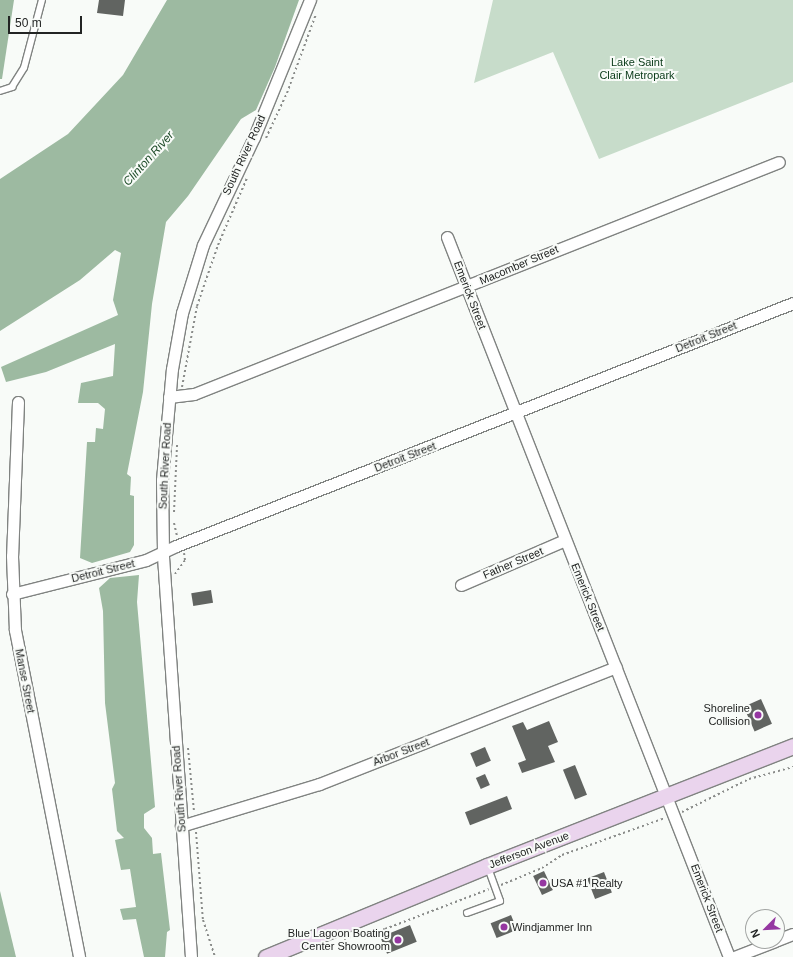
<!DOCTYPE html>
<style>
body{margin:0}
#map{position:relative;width:793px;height:957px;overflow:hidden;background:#f8fbf8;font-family:Arial,sans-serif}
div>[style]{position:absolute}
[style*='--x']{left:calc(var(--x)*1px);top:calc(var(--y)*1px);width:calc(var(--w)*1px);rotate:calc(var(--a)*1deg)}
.green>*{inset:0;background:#c7dcca}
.water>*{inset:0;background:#9dbaa1}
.building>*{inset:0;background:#616461;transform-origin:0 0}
.path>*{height:2px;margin-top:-1px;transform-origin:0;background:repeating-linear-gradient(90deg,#8a8c8a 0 2px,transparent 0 5px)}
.roads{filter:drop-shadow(1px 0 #808381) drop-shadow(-1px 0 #808381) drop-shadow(0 1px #808381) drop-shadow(0 -1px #808381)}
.lane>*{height:5.5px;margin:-2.75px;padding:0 2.75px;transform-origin:2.75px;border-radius:2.75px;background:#fff}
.street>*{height:11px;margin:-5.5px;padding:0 5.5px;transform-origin:5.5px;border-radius:5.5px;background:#fff}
.secondary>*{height:15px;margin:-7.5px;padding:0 7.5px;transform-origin:7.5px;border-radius:7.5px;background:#ead4ed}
.dots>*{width:11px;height:11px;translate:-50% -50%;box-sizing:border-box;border:2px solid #f8fbf8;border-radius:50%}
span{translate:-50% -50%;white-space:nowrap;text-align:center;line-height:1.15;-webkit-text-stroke:4px #f8fbf8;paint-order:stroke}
.park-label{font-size:11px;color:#083917}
.street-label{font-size:11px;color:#222423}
.poi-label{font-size:11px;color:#222423}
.right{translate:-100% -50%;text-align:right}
.left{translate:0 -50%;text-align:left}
.water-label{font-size:12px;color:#1c4a27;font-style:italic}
.north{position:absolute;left:745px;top:909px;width:40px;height:40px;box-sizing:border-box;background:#f8fbf8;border:1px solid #a2a5a3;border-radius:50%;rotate:246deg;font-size:11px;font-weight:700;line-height:16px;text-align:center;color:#222423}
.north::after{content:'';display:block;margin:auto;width:14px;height:18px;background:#9537a1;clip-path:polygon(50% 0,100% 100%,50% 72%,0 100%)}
.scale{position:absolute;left:8px;top:16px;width:74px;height:18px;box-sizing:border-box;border:2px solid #222423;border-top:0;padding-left:5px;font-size:12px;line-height:14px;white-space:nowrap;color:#222423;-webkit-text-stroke:3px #f8fbf8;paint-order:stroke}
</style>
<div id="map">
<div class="green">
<i style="clip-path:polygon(493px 0,793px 0,793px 82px,599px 159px,553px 52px,474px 83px)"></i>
</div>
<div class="water">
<i style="clip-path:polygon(0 0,14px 0,2px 79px,0 79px)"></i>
<i style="clip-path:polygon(167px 0,299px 0,275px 67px,256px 110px,241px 119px,188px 196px,166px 222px,152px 304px,143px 392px,127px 474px,131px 477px,130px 495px,134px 496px,134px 545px,130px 552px,92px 563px,80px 558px,87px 442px,95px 442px,96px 428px,103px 429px,105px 409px,98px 403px,78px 403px,81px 383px,113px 376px,115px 344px,46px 372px,6px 382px,1px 367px,118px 315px,113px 300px,121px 253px,115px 250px,80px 280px,0 331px,0 179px,68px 134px,123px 75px)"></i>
<i style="clip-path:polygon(139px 575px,137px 602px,155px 807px,144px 814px,144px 828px,152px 838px,153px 854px,161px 853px,170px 930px,167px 932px,165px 957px,144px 957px,136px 919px,123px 920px,120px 909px,136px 907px,130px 869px,121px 870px,115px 840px,124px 838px,117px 831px,112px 789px,115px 783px,105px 703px,103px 611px,99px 588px,110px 578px)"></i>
<i style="clip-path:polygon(0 891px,16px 957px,0 957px)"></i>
</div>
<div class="building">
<i style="clip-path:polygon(99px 0,125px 0,123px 16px,97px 13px)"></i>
<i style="left:211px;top:590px;width:13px;height:20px;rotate:81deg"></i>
<i style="left:761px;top:699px;width:27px;height:19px;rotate:66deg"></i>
<i style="clip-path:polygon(549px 721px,558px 742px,548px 746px,555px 762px,522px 773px,518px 763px,526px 760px,512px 726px,523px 722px,527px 730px)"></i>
<i style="left:485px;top:747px;width:15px;height:16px;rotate:67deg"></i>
<i style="left:575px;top:765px;width:32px;height:13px;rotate:68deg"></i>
<i style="left:485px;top:774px;width:12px;height:10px;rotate:66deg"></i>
<i style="left:507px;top:796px;width:14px;height:45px;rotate:69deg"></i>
<i style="left:544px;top:871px;width:21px;height:12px;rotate:65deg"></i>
<i style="left:604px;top:872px;width:22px;height:18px;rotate:69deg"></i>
<i style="left:511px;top:915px;width:16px;height:22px;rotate:68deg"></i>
<i style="left:410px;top:925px;width:18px;height:32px;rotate:68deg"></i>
</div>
<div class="path">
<i style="--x:266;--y:138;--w:50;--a:-65"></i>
<i style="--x:287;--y:93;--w:84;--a:-69.8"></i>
<i style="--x:182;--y:387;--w:82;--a:-79.5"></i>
<i style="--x:197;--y:306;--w:65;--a:-71"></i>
<i style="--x:218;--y:245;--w:73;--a:-66.6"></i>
<i style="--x:174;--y:512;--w:67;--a:-87.4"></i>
<i style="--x:174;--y:523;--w:13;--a:77"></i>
<i style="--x:175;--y:574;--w:17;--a:-54"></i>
<i style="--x:185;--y:560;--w:7;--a:-98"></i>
<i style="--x:188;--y:748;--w:63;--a:84.6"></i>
<i style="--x:682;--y:812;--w:75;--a:-26.2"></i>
<i style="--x:749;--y:779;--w:46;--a:-15.3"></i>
<i style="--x:196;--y:832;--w:88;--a:85.5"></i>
<i style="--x:203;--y:920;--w:39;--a:72"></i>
<i style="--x:501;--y:885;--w:44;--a:-22.5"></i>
<i style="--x:542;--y:868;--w:24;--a:-33"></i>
<i style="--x:562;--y:855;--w:109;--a:-19.8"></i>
<i style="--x:344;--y:939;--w:42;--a:-13.7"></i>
<i style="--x:385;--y:929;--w:111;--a:-21"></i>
</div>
<div class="roads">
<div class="lane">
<i style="--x:0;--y:91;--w:13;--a:-18"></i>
<i style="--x:12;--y:87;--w:22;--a:-58"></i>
<i style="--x:24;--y:68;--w:70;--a:-75.2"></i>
<i style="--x:467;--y:913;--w:35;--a:-20"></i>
<i style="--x:500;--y:901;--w:37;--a:-110"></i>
</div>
<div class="street">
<i style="--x:447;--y:237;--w:773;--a:68.61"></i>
<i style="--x:169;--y:397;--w:25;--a:-7"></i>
<i style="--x:194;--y:394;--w:629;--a:-21.63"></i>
<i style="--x:18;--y:402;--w:154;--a:92.2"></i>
<i style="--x:12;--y:556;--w:74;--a:87.7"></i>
<i style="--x:15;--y:630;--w:333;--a:78.9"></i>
<i style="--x:461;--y:585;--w:113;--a:-23.4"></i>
<i style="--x:12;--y:594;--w:138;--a:-14.2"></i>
<i style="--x:146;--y:560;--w:33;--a:-25"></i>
<i style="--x:176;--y:546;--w:663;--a:-21.5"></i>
<i style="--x:181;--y:826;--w:144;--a:-16.9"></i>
<i style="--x:319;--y:784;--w:319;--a:-21.5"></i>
<i style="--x:777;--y:940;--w:17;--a:-21"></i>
<i style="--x:191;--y:957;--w:406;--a:-94"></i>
<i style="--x:163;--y:552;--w:72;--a:-90.8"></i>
<i style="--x:162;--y:480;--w:111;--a:-84.9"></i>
<i style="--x:172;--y:369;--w:57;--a:-79.9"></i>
<i style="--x:182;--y:313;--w:71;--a:-72.8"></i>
<i style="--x:203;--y:245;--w:119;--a:-64.7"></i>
<i style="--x:254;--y:137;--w:148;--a:-67.8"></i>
<i style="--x:734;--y:957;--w:44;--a:-21.3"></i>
</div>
<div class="secondary">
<i style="--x:266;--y:957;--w:239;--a:-22.4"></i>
<i style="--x:487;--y:866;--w:329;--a:-21.4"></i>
</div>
</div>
<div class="dots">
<i style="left:758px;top:715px;background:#9537a1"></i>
<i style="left:543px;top:883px;background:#9537a1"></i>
<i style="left:504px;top:927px;background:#9537a1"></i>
<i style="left:398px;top:940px;background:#9537a1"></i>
</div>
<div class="park-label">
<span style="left:637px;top:69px">Lake Saint<br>Clair Metropark</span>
</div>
<div class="street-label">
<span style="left:244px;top:155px;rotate:-65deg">South River Road</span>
<span style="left:519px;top:265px;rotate:-23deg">Macomber Street</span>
<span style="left:470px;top:295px;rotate:69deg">Emerick Street</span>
<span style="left:706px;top:337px;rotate:-22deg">Detroit Street</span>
<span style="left:405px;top:457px;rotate:-21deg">Detroit Street</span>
<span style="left:165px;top:466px;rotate:-87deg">South River Road</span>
<span style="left:513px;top:563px;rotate:-23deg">Father Street</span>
<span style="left:103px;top:571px;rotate:-14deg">Detroit Street</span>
<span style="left:588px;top:597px;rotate:68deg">Emerick Street</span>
<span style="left:25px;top:681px;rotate:79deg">Manse Street</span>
<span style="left:401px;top:752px;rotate:-21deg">Arbor Street</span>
<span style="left:179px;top:789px;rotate:-94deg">South River Road</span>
<span style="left:529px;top:850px;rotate:-21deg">Jefferson Avenue</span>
<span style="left:707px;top:898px;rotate:69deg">Emerick Street</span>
</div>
<div class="poi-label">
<span class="right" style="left:750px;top:715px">Shoreline<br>Collision</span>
<span class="left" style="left:551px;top:883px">USA #1 Realty</span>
<span class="left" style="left:512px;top:927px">Windjammer Inn</span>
<span class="right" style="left:390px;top:940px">Blue Lagoon Boating<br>Center Showroom</span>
</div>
<div class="water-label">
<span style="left:149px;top:159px;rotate:-48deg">Clinton River</span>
</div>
<div class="north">N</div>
<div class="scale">50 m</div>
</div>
